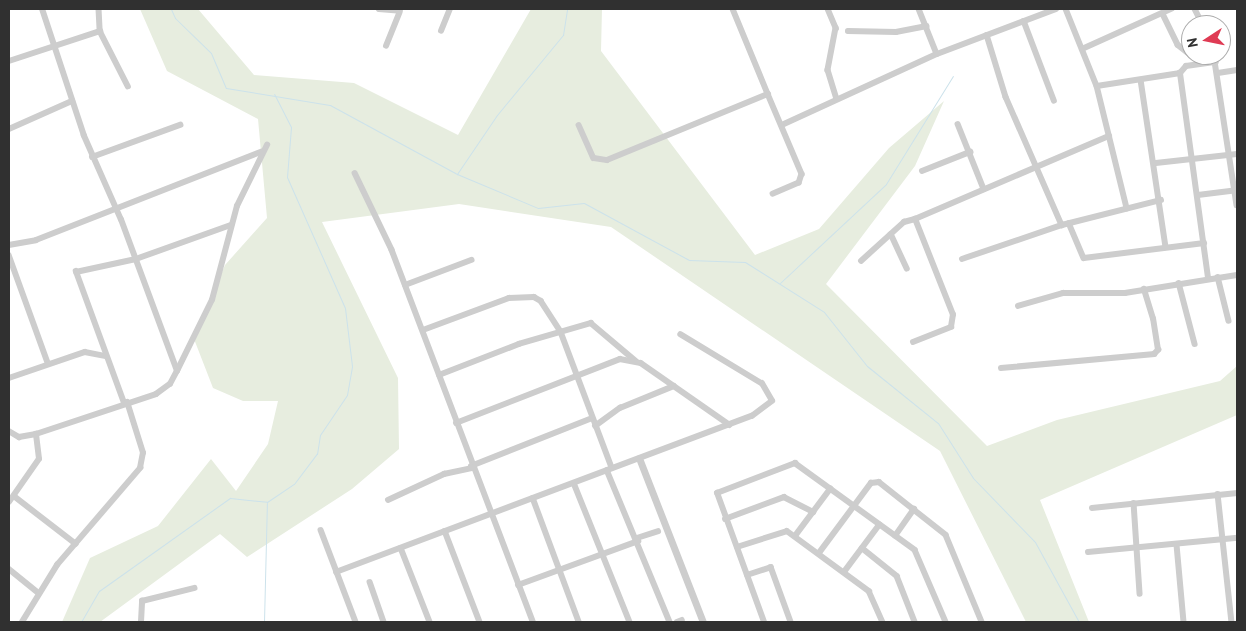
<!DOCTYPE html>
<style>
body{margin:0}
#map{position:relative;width:1246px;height:631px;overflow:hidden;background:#fff;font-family:"PT Sans",sans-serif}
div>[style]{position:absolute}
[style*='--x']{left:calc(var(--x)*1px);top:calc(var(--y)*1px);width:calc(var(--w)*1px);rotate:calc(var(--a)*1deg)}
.green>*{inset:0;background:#e7eddf}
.stream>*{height:1px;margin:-0.5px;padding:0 0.5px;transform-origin:0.5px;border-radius:0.5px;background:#cce2eb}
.minor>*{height:5.5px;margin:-2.75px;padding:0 2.75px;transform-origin:2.75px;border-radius:2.75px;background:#cdcdcd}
.tertiary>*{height:7px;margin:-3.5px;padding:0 3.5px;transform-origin:3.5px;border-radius:3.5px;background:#cdcdcd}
span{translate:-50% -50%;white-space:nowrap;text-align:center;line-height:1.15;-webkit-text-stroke:5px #fff;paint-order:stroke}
.frame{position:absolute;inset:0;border:10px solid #303030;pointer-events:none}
.north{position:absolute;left:1181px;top:15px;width:50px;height:50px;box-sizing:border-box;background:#fff;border:1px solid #acacac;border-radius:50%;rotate:259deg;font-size:14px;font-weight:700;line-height:20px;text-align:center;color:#303030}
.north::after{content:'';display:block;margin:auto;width:18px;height:22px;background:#df3b54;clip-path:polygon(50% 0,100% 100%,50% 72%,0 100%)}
</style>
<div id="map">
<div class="green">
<i style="clip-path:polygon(140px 9px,198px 9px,254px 75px,354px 83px,458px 135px,531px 9px,602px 9px,601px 51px,755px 255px,819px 229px,889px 148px,944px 101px,915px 166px,826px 284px,987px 446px,1057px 420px,1220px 381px,1237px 366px,1237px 415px,1040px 500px,1089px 622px,1026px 622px,940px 451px,611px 227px,459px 204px,322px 222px,398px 378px,399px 449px,352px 489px,247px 557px,220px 534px,100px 622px,62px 622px,90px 558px,158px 526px,211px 459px,236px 491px,268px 444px,278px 401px,243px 401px,213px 388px,194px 339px,225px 265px,267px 218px,258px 119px,167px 71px)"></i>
</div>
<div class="stream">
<i style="--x:171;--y:9;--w:10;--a:66"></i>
<i style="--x:175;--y:18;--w:50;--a:44.2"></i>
<i style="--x:211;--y:53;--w:38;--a:67"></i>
<i style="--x:226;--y:88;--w:105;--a:9.3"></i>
<i style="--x:330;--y:105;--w:145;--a:28.5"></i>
<i style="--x:457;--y:174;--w:88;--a:22.8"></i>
<i style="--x:538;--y:208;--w:46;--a:-6.2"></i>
<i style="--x:584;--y:203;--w:119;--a:28.5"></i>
<i style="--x:689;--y:260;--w:56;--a:2"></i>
<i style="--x:745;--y:262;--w:93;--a:32.3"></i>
<i style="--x:824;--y:312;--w:69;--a:51.5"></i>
<i style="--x:867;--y:366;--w:91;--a:38.8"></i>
<i style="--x:938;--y:423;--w:65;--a:57.5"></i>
<i style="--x:973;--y:478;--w:89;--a:45.9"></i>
<i style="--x:1035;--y:542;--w:91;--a:61.2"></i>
<i style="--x:457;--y:174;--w:71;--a:-55.9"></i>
<i style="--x:497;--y:115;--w:104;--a:-50.5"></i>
<i style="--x:563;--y:35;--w:26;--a:-81"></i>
<i style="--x:780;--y:283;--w:145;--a:-43"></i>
<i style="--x:886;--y:184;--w:127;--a:-58.2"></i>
<i style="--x:81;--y:622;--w:36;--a:-60"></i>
<i style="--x:99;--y:591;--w:161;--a:-35.4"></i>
<i style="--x:230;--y:498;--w:37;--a:6"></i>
<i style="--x:267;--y:502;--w:32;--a:-34"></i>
<i style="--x:294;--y:484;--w:38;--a:-53"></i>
<i style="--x:317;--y:454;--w:19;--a:-81"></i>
<i style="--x:320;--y:435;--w:48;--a:-56"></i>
<i style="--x:347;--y:395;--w:29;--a:-80"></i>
<i style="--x:352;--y:366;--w:58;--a:-96.9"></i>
<i style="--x:345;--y:308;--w:143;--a:-113.9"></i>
<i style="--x:287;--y:177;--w:50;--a:-85.4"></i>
<i style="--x:291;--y:127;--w:37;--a:-117"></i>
<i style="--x:264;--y:622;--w:119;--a:-88.6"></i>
</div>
<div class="minor">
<i style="--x:99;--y:9;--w:22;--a:87"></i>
<i style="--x:100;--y:31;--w:62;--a:63"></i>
<i style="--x:379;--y:9;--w:21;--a:5"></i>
<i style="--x:733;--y:9;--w:92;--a:67.6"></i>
<i style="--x:828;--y:9;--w:21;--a:67"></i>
<i style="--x:836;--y:28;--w:43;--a:100.8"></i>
<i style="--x:828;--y:70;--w:30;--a:73"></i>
<i style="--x:919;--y:9;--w:48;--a:68.2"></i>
<i style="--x:1066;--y:9;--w:83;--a:68.1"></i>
<i style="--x:1097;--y:86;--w:126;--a:76.2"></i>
<i style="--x:1195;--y:9;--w:18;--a:63"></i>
<i style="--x:1163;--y:14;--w:34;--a:64"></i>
<i style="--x:1178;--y:45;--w:16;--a:38"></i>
<i style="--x:1024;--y:21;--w:85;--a:69.2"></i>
<i style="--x:441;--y:31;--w:24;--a:-68"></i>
<i style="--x:848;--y:31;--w:48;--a:1.2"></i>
<i style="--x:896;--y:32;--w:31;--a:-11"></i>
<i style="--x:987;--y:35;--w:65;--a:73"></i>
<i style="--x:1006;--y:97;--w:140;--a:66.4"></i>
<i style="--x:386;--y:46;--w:35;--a:-68"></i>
<i style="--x:1082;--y:49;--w:98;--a:-24.2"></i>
<i style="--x:1214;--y:55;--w:152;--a:81.3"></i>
<i style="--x:9;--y:61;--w:96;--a:-18.2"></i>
<i style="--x:1218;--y:73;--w:19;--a:-9"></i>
<i style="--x:1141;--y:80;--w:169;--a:81.5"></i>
<i style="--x:1097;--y:86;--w:84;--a:-8.9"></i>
<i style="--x:784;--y:124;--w:168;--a:-24.6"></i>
<i style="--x:937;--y:54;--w:127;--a:-20.7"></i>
<i style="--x:958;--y:124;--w:70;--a:68.2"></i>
<i style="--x:579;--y:125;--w:36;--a:66"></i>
<i style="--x:594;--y:158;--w:13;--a:9"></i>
<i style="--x:607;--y:160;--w:174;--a:-22.3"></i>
<i style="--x:768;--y:94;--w:87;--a:67"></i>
<i style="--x:802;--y:174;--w:9;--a:108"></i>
<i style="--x:799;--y:183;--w:28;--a:157"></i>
<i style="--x:9;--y:129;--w:69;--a:-24"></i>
<i style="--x:92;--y:157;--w:94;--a:-20"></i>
<i style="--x:1156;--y:163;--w:81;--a:-6.3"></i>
<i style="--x:922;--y:171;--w:52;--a:-21.6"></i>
<i style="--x:355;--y:173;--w:85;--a:64.3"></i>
<i style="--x:392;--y:250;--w:398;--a:69.2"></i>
<i style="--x:1198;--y:195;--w:38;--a:-7"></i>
<i style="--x:1069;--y:223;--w:38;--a:67"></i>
<i style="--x:1084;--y:258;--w:121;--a:-7.1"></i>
<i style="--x:891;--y:234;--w:38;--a:65"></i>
<i style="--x:9;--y:245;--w:27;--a:-10"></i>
<i style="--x:36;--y:240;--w:242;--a:-21.4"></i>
<i style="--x:9;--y:255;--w:115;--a:70.1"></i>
<i style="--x:962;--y:259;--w:106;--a:-18.8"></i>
<i style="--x:1062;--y:225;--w:102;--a:-14.2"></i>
<i style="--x:861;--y:261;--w:58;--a:-42.2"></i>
<i style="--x:904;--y:222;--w:11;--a:-15"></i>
<i style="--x:1218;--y:277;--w:45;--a:76"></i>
<i style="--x:1208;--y:278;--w:207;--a:-97.8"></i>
<i style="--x:1180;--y:73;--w:9;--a:-49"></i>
<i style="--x:1186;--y:66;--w:30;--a:-8"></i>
<i style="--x:1179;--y:283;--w:63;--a:75.3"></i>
<i style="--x:405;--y:285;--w:71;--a:-20.7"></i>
<i style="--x:1018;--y:306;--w:47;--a:-16.1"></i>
<i style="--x:1063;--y:293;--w:62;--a:0"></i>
<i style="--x:1125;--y:293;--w:113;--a:-9.1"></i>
<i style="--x:423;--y:330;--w:92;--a:-20.4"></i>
<i style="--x:509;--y:298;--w:25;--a:-2"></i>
<i style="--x:534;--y:297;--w:8;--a:30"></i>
<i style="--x:541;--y:301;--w:37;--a:57"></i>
<i style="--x:561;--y:332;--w:145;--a:69.4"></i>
<i style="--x:913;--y:342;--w:41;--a:-21.5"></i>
<i style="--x:951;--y:327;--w:12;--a:-81"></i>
<i style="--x:953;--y:315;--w:103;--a:-111.6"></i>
<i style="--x:915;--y:219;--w:211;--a:-23.2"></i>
<i style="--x:1001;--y:368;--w:154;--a:-5.2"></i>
<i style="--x:1154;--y:354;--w:6;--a:-45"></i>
<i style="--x:1158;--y:350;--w:31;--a:-99"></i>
<i style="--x:1153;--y:319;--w:31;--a:-107"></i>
<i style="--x:177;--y:371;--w:79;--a:-63.8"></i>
<i style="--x:212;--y:300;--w:97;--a:-75.1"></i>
<i style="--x:237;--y:206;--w:68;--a:-63.8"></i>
<i style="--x:439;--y:375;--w:86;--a:-21.2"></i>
<i style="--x:519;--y:344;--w:75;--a:-16.3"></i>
<i style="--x:591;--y:323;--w:59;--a:40.2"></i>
<i style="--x:9;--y:378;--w:80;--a:-18.9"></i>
<i style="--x:85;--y:352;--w:21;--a:11"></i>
<i style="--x:124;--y:403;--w:140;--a:-110.1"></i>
<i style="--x:76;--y:272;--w:61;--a:-12.2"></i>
<i style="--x:136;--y:259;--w:101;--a:-19.7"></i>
<i style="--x:456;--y:423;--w:176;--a:-21.3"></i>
<i style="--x:620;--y:359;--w:21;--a:11"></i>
<i style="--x:641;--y:363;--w:108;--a:34.9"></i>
<i style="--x:595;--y:426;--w:31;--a:-36"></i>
<i style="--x:620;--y:408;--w:58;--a:-22.2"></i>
<i style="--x:9;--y:431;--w:12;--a:31"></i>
<i style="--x:19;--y:437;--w:17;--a:-10"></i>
<i style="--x:36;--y:434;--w:126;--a:-18.4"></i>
<i style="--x:156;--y:394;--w:17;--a:-36"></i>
<i style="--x:170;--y:384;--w:15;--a:-62"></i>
<i style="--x:177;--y:371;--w:161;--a:-110.3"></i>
<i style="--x:121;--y:220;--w:92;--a:-113.8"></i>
<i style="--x:84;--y:136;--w:134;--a:-108.3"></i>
<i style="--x:471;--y:466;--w:130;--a:-21.6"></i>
<i style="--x:607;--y:470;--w:165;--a:67.5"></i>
<i style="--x:574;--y:483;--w:150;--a:68.1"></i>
<i style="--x:1218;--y:494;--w:129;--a:83.8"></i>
<i style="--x:14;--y:496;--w:78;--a:37.7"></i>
<i style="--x:533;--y:498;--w:132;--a:69.6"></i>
<i style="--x:388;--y:500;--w:62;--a:-24.9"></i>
<i style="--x:444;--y:474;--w:29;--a:-12"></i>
<i style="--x:9;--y:502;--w:52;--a:-55.1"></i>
<i style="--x:39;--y:459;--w:25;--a:-97"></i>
<i style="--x:1134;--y:503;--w:91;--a:86.2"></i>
<i style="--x:1092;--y:508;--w:146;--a:-5.9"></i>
<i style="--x:725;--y:519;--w:63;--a:-20.4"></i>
<i style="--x:784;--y:497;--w:33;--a:27"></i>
<i style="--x:321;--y:530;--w:98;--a:69.2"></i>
<i style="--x:445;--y:531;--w:97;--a:69"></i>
<i style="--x:795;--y:536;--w:59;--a:-53.3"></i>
<i style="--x:895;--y:536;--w:33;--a:-55"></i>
<i style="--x:637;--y:538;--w:22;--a:-18"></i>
<i style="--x:1177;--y:545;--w:77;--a:84.8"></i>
<i style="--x:737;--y:547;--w:52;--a:-17.7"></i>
<i style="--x:787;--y:531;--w:102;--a:36.2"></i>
<i style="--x:869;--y:591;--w:34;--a:66"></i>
<i style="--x:401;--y:548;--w:79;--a:68.6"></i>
<i style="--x:862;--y:548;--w:45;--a:38.7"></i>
<i style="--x:897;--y:576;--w:49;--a:68.6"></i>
<i style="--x:1088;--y:552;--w:150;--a:-5.4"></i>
<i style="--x:819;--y:553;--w:87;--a:-53.4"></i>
<i style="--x:871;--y:483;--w:8;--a:-7"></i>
<i style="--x:879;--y:482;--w:85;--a:38.3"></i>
<i style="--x:946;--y:535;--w:94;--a:67.5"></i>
<i style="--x:9;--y:569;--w:36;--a:39"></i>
<i style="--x:336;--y:572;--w:444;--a:-20.6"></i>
<i style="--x:752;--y:416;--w:25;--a:-37"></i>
<i style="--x:772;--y:401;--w:20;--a:-120"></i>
<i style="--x:762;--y:384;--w:95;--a:-148.8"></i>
<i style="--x:844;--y:572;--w:59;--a:-53.3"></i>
<i style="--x:747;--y:575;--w:25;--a:-18"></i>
<i style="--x:771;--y:567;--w:59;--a:70"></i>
<i style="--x:370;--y:582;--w:42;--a:70.7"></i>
<i style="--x:518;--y:585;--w:128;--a:-20.1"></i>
<i style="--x:22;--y:622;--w:67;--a:-58.4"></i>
<i style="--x:57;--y:565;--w:128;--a:-49.4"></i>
<i style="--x:140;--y:468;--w:15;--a:-79"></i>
<i style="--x:143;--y:453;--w:53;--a:-107.4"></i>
<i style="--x:141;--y:622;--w:21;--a:-87"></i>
<i style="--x:142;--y:601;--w:54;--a:-14"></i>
<i style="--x:677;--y:622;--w:5;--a:-22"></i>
<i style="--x:764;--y:622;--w:137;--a:-110"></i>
<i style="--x:717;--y:493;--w:84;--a:-21"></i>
<i style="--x:795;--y:463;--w:148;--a:35.9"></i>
<i style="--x:915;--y:550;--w:78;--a:66.7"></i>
</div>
<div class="tertiary">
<i style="--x:639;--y:458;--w:176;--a:68.7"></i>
</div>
<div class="frame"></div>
<div class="north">N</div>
</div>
